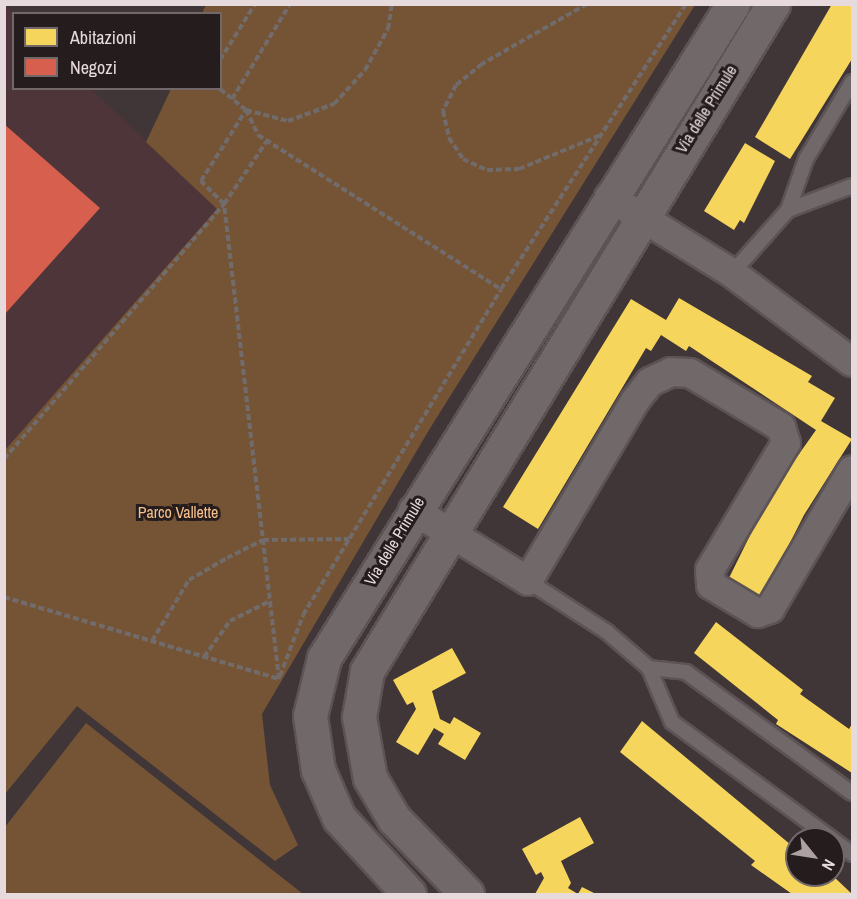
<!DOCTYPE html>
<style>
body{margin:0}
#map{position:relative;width:857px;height:899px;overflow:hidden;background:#403537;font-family:"Archivo Narrow",sans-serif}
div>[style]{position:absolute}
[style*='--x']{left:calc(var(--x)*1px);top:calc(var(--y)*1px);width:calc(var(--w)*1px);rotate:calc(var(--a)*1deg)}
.built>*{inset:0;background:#4d3539}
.green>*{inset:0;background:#745435}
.homes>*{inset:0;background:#f6d55c}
.shops>*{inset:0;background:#d6604d}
.path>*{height:4px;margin-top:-2px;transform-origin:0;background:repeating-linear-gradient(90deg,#716b6b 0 6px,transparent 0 9px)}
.roads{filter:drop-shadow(2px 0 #5d5355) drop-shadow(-2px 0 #5d5355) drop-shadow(0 2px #5d5355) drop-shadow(0 -2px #5d5355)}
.lane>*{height:14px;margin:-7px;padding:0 7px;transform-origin:7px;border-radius:7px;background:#706869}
.street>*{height:28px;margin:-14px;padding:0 14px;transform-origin:14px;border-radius:14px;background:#706869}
.secondary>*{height:33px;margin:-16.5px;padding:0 16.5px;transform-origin:16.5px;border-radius:16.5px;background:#706869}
span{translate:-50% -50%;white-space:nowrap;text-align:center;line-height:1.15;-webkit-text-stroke:6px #241c1d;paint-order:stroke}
.street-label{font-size:16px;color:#e7dadc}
.park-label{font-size:16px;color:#f7c08a}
.frame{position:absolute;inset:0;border:6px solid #e7dadc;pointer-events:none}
.legend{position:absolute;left:12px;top:12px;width:210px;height:78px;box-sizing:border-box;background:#241c1d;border:2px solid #726869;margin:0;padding:8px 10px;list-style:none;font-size:18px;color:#e7dadc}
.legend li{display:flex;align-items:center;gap:12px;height:30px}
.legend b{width:30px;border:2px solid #726869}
.north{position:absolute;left:785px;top:827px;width:60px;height:60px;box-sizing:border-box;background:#241c1d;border:2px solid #726869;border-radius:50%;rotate:120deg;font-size:16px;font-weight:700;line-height:24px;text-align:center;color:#e7dadc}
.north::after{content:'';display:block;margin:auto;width:21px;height:27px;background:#ada0a2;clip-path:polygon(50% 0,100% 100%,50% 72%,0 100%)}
</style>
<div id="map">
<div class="built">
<i style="clip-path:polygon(5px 4px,14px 13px,14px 88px,91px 89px,218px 208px,5px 450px)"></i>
</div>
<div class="green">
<i style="clip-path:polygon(206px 5px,695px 5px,429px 430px,262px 714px,270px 785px,298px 845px,275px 861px,77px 706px,5px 794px,5px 450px,217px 209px,146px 142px,171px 89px,220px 88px,220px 14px,202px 13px)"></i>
<i style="clip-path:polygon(86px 723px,303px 894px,5px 894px,5px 827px)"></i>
</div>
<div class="homes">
<i style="clip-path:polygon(832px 4px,852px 4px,852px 59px,790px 159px,755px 137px)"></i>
<i style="clip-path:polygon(745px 143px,775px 161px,744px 223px,740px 220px,734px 230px,704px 211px)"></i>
<i style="clip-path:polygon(679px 298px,812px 376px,808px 382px,835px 398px,821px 421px,852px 439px,804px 515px,760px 602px,727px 582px,770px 495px,816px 430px,689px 346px,686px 351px,661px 335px,651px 351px,646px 348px,538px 529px,503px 507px,631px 299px,666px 320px)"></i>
<i style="clip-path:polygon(716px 622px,803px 690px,800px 694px,849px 729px,852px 724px,852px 773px,776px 724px,778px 720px,694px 653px)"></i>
<i style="clip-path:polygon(452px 648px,466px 673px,432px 691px,440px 719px,450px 724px,454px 717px,481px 733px,465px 760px,438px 744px,444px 734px,434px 728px,418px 755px,396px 742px,416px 709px,413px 702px,407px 705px,393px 680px)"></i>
<i style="clip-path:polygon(642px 721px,797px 850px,797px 875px,832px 875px,852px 894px,792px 894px,751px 865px,755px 861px,620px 752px)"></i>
<i style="clip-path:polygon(580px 817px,594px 843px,561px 861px,571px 883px,568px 888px,578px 894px,582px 887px,596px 894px,535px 894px,544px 878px,541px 872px,536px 875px,522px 849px)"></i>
</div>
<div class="shops">
<i style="clip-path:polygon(4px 124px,100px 208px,4px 315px)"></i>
</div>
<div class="path">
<i style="--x:587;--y:4;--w:121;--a:150.3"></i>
<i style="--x:482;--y:64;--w:33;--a:141"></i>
<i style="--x:456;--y:85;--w:29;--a:117"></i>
<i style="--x:443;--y:111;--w:28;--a:77"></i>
<i style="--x:449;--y:138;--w:25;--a:56"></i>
<i style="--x:463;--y:159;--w:26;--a:25"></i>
<i style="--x:487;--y:170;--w:32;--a:-2"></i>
<i style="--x:519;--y:169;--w:89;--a:-22.5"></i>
<i style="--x:220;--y:60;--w:66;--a:-58"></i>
<i style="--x:232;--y:99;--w:111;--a:-58.6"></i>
<i style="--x:246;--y:110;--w:28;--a:64"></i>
<i style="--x:258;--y:135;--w:288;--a:32.4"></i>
<i style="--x:501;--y:289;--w:340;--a:-57"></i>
<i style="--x:246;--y:110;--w:43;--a:14.7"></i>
<i style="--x:288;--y:121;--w:49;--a:-20.3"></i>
<i style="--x:334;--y:104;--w:46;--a:-47.6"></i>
<i style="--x:365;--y:70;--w:47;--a:-60.7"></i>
<i style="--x:388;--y:29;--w:25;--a:-81"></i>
<i style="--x:4;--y:459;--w:337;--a:-49.2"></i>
<i style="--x:224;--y:204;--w:33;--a:-135"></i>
<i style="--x:201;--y:181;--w:84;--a:-57.6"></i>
<i style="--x:246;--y:110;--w:35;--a:-141"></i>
<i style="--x:4;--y:597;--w:287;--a:16.6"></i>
<i style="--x:279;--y:679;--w:478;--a:-96.6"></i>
<i style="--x:224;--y:204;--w:76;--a:-55.7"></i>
<i style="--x:152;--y:641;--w:71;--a:-58.8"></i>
<i style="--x:189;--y:580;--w:44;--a:-30.1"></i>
<i style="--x:227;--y:558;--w:40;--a:-26.6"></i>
<i style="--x:263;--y:540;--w:86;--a:-0.7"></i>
<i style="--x:204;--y:657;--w:44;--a:-54.2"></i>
<i style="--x:230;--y:621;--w:45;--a:-26.6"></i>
<i style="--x:280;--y:676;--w:65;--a:-69.3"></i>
<i style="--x:303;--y:615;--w:381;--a:-58.7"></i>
</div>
<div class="roads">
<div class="lane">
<i style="--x:788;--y:210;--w:68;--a:-20.6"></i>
<i style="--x:732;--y:273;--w:84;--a:-48.4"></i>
<i style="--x:788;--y:210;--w:54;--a:-70.6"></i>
<i style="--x:806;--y:159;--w:90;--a:-59.1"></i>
<i style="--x:528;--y:581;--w:94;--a:32.8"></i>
<i style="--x:607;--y:632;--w:55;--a:40.6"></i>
<i style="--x:832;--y:839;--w:198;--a:-143.8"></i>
<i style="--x:672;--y:722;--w:59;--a:-113.1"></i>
<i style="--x:649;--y:668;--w:37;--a:6"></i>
<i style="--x:686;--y:672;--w:205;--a:36.1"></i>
<i style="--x:833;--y:840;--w:24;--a:36"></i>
</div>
<div class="street">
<i style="--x:609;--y:197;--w:145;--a:31.7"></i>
<i style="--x:732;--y:273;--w:149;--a:36.6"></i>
<i style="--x:413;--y:510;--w:135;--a:31.7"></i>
<i style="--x:528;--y:581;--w:209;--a:-59.3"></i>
<i style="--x:635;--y:401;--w:24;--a:-52"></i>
<i style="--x:650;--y:382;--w:23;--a:-25"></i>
<i style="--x:671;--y:372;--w:19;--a:3"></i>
<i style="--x:690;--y:373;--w:106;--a:30.7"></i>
<i style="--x:781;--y:427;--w:17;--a:73"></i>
<i style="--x:786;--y:443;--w:148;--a:120.9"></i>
<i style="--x:710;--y:570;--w:15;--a:86"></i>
<i style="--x:711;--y:585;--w:55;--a:30.8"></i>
<i style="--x:758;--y:613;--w:13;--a:-18"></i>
<i style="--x:770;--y:609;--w:161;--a:-59.5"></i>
</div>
<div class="secondary">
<i style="--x:409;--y:894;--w:103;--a:-132.6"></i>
<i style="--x:339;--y:818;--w:52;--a:-113.6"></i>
<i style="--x:318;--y:770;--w:55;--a:-98.4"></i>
<i style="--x:310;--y:716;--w:60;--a:-76.4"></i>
<i style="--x:324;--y:658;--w:771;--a:-57.98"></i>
<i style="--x:467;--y:894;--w:105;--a:-134.2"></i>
<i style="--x:394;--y:819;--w:48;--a:-120.3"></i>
<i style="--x:370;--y:778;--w:62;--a:-100.2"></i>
<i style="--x:359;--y:717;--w:47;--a:-80.1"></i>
<i style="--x:367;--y:671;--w:781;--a:-58.67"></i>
</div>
</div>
<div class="street-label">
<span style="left:706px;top:109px;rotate:-58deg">Via delle Primule</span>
<span style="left:394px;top:541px;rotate:-59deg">Via delle Primule</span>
</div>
<div class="park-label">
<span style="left:178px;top:512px">Parco Vallette</span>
</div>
<div class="frame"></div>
<ul class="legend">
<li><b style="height:16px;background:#f6d55c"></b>Abitazioni</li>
<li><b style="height:16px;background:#d6604d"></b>Negozi</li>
</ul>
<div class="north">N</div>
</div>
